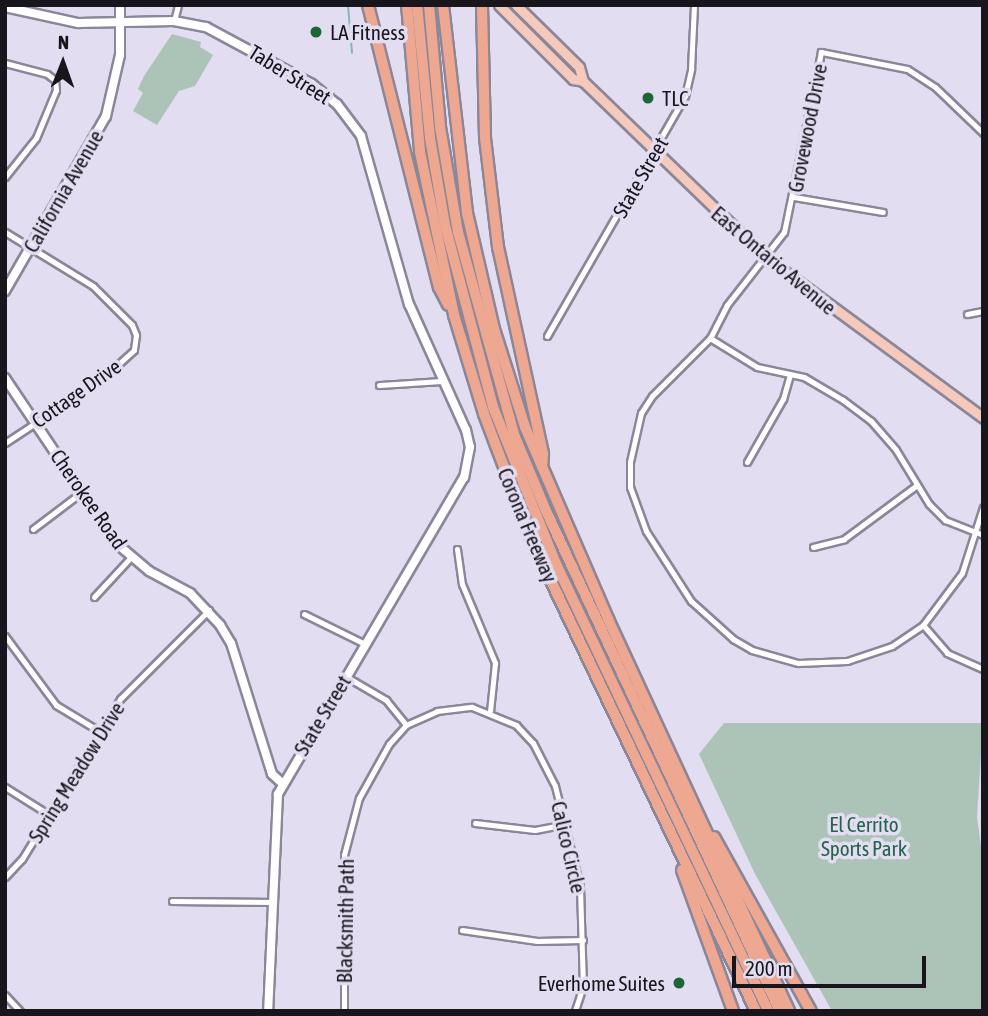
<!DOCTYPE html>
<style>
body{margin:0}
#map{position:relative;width:988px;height:1016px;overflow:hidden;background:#e3ddf1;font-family:"Asap Condensed",sans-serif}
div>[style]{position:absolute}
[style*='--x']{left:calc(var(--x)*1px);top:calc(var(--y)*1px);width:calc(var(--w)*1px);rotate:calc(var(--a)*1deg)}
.green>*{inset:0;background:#acc4b8}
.stream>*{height:2px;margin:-1px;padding:0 1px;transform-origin:1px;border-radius:1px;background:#89b3bd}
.roads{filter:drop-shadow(2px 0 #8b8698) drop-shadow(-2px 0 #8b8698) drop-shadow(0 2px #8b8698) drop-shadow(0 -2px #8b8698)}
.street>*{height:5px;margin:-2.5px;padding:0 2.5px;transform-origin:2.5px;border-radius:2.5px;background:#fff}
.secondary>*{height:8px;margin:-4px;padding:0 4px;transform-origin:4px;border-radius:4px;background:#fff}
.primary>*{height:9px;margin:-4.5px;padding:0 4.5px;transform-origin:4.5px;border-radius:4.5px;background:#f5cabc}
.highway>*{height:10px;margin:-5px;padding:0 5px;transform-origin:5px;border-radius:5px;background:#eea790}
.dots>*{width:19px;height:19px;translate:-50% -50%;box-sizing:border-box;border:4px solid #e3ddf1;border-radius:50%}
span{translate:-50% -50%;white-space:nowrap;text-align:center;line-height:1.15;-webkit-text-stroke:7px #e3ddf1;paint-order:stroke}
.poi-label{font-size:21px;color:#18151c}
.left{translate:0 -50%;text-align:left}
.right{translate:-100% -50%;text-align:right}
.street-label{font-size:21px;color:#18151c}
.park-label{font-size:21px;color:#24644b}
.frame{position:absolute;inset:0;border:7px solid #18151c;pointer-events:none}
.north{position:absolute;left:28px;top:28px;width:70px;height:70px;-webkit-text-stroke:5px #e3ddf1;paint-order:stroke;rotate:1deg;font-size:19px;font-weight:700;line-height:28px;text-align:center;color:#18151c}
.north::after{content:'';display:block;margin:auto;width:24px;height:32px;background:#18151c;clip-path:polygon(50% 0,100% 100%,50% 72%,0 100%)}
.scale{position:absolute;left:732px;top:956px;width:194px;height:32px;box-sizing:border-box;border:4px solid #18151c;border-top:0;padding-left:9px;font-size:21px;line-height:24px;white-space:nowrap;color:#18151c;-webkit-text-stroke:5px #e3ddf1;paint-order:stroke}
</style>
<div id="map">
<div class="green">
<i style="clip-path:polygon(172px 34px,201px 42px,200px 47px,213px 55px,195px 86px,179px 91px,157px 125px,133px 111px,143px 93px,138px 89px,144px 76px)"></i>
<i style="clip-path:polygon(724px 723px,983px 723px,977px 817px,983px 861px,983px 1011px,832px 1011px,755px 874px,699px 754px)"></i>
</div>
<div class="stream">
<i style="--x:348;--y:5;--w:48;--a:85.2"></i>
</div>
<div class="roads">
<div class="street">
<i style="--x:174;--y:21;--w:16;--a:-76"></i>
<i style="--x:5;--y:63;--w:43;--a:14.7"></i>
<i style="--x:47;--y:74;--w:10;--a:37"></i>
<i style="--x:55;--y:80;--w:10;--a:84"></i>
<i style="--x:56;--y:90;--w:52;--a:112.6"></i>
<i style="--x:36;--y:138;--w:50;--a:128.5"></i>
<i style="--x:983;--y:133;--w:66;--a:-136.2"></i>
<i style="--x:935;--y:87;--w:33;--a:-147"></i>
<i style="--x:907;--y:69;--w:88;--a:-168.8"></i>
<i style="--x:821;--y:52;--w:184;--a:101.6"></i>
<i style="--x:784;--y:232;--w:93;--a:128"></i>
<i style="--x:727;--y:305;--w:37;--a:117"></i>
<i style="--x:710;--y:338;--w:82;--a:135"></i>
<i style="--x:652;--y:396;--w:20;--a:123"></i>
<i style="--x:641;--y:413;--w:50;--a:102.7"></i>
<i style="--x:630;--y:462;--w:25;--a:90"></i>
<i style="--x:630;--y:487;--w:47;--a:70"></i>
<i style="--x:646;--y:531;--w:83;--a:57.3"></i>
<i style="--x:691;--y:601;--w:57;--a:42.1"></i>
<i style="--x:733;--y:639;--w:22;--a:30"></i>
<i style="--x:752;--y:650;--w:48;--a:15.8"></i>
<i style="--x:798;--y:663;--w:49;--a:-2.3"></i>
<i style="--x:847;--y:661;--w:47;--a:-18.4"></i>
<i style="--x:892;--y:646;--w:37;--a:-34"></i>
<i style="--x:923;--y:625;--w:65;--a:-53.1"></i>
<i style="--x:962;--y:573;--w:69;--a:-72.3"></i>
<i style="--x:794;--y:197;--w:90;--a:9.6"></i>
<i style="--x:5;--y:232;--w:103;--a:31.5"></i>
<i style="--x:93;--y:286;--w:55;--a:45"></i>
<i style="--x:132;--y:325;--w:11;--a:68"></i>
<i style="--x:136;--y:335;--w:15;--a:98"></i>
<i style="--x:134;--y:350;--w:43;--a:137.8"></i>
<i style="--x:102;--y:379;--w:116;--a:146.6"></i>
<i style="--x:967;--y:314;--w:16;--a:-11"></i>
<i style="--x:547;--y:336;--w:277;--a:-60.1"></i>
<i style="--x:685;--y:96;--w:28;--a:-77"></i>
<i style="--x:691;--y:69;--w:64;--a:-87.3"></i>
<i style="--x:710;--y:338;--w:55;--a:31.7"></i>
<i style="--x:757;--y:367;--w:48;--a:12"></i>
<i style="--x:804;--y:377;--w:45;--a:30.5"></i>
<i style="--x:843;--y:400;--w:35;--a:37"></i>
<i style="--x:871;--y:421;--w:38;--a:49"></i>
<i style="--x:896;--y:450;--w:63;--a:58.6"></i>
<i style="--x:929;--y:504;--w:23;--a:45"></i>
<i style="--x:945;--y:520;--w:41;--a:21.5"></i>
<i style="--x:379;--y:385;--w:64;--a:-3.6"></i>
<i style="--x:747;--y:462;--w:73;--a:-60.3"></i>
<i style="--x:783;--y:399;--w:25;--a:-74"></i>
<i style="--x:33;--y:529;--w:63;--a:-37.2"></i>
<i style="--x:813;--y:547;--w:32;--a:-14"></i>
<i style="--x:844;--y:539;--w:91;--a:-36.5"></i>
<i style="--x:457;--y:549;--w:35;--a:82"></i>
<i style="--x:462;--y:584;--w:86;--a:67.3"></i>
<i style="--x:495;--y:663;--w:48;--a:95.9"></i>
<i style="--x:94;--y:597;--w:54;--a:-47.2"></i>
<i style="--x:304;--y:614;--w:68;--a:26.2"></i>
<i style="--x:923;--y:625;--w:37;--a:49"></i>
<i style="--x:947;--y:653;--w:39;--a:24"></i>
<i style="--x:5;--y:636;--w:86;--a:53.5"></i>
<i style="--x:56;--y:705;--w:50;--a:31.2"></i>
<i style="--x:345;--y:676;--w:48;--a:30.3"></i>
<i style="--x:386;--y:700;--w:32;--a:51"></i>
<i style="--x:5;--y:787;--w:51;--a:32.1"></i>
<i style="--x:475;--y:823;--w:60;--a:6.7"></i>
<i style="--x:535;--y:830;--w:31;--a:-11"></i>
<i style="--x:5;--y:877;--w:25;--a:-47"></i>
<i style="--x:22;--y:859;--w:188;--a:-58.5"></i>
<i style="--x:120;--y:699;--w:126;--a:-45"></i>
<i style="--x:172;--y:901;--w:100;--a:0.6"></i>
<i style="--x:462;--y:930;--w:76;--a:8.3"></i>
<i style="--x:537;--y:941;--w:46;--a:-1.2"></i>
<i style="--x:5;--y:995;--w:22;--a:47"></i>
<i style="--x:344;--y:1011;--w:156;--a:-90"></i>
<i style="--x:344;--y:855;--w:59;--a:-75.3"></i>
<i style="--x:359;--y:798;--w:62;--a:-60.9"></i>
<i style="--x:389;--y:744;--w:25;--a:-48"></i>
<i style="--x:406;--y:725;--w:34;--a:-24"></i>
<i style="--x:437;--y:711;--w:35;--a:-7"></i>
<i style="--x:472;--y:707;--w:48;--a:22.2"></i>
<i style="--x:516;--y:725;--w:25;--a:47"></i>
<i style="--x:533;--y:743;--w:48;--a:62.9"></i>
<i style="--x:555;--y:786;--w:104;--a:76.1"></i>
<i style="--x:580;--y:887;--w:99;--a:88.3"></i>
<i style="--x:583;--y:986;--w:26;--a:108"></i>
</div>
<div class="secondary">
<i style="--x:5;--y:7;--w:75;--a:12.4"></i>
<i style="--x:78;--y:23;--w:96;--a:-1.2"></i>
<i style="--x:174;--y:21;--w:33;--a:11"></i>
<i style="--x:206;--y:27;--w:120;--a:28.3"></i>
<i style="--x:312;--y:84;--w:32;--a:39"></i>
<i style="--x:337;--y:104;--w:40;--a:53"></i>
<i style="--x:361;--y:136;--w:175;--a:74.1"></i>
<i style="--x:409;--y:304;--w:138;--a:65.7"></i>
<i style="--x:466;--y:430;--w:17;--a:77"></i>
<i style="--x:470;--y:447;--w:31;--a:101"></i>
<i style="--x:464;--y:477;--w:368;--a:120.4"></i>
<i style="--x:278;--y:794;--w:217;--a:92.6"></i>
<i style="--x:5;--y:291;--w:202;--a:-60"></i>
<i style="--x:106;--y:116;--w:63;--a:-77.1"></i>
<i style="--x:120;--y:55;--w:50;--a:-90"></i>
<i style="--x:5;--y:378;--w:199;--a:56.1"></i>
<i style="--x:116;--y:543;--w:43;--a:40.3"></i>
<i style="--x:149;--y:571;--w:47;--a:28.2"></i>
<i style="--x:190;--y:593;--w:44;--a:46.8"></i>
<i style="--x:220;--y:625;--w:21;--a:59"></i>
<i style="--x:231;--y:643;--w:137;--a:72.6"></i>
<i style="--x:272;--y:774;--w:13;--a:42"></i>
</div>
<div class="primary">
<i style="--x:499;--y:5;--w:105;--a:45"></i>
<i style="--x:573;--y:79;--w:10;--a:11"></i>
<i style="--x:516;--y:5;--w:88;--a:44.5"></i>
<i style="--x:579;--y:67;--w:15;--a:74"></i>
<i style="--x:583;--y:81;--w:253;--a:44"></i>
<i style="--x:765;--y:257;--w:271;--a:36.4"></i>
</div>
<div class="highway">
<i style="--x:368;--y:5;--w:291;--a:75.9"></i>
<i style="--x:439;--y:287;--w:20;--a:63"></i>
<i style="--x:407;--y:5;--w:148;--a:84.9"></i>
<i style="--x:420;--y:152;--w:167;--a:78.2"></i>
<i style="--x:454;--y:315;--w:103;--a:73.1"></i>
<i style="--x:484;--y:414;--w:136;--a:69.3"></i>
<i style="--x:532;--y:541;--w:521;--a:64.52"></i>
<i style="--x:417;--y:5;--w:134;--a:84.4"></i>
<i style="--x:430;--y:138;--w:88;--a:80.2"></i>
<i style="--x:445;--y:225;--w:188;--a:75.2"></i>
<i style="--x:493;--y:407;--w:171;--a:68.1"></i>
<i style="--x:557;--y:566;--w:492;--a:64.6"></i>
<i style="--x:429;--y:5;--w:122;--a:84.8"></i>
<i style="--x:440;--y:127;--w:107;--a:80.3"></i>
<i style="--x:458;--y:232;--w:213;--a:74.5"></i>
<i style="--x:515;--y:437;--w:82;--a:67.2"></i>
<i style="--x:547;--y:513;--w:550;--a:64.93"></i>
<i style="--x:443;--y:5;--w:209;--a:83.4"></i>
<i style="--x:467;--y:213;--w:119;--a:76.9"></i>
<i style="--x:494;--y:329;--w:103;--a:72.4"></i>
<i style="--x:525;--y:427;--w:209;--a:66.6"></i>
<i style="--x:608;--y:619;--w:432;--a:65.2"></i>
<i style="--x:482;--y:5;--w:133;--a:88.7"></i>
<i style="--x:485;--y:138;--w:110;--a:83.2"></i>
<i style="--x:498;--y:247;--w:212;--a:77.7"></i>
<i style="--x:543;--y:454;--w:13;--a:94"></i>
<i style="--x:714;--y:837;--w:199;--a:60.9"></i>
<i style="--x:682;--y:870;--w:150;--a:70.1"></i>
</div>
</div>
<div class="dots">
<i style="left:316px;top:32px;background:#1c6735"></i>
<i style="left:648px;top:98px;background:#1c6735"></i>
<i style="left:679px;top:983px;background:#1c6735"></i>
</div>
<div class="poi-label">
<span class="left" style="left:330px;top:32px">LA Fitness</span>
<span class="left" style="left:662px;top:98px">TLC</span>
<span class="right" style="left:665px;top:983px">Everhome Suites</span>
</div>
<div class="street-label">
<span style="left:290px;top:74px;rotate:32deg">Taber Street</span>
<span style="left:807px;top:128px;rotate:-79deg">Grovewood Drive</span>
<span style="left:640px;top:177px;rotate:-60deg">State Street</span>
<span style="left:63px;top:191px;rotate:-60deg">California Avenue</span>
<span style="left:774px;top:260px;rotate:40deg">East Ontario Avenue</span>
<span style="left:76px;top:393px;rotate:-35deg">Cottage Drive</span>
<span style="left:89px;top:499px;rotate:55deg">Cherokee Road</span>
<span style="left:528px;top:525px;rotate:67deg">Corona Freeway</span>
<span style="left:322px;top:715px;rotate:-59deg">State Street</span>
<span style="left:76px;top:772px;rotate:-58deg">Spring Meadow Drive</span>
<span style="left:569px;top:847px;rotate:77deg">Calico Circle</span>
<span style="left:345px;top:921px;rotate:-89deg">Blacksmith Path</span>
</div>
<div class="park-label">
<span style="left:864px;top:836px">El Cerrito<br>Sports Park</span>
</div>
<div class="frame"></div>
<div class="north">N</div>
<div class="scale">200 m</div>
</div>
